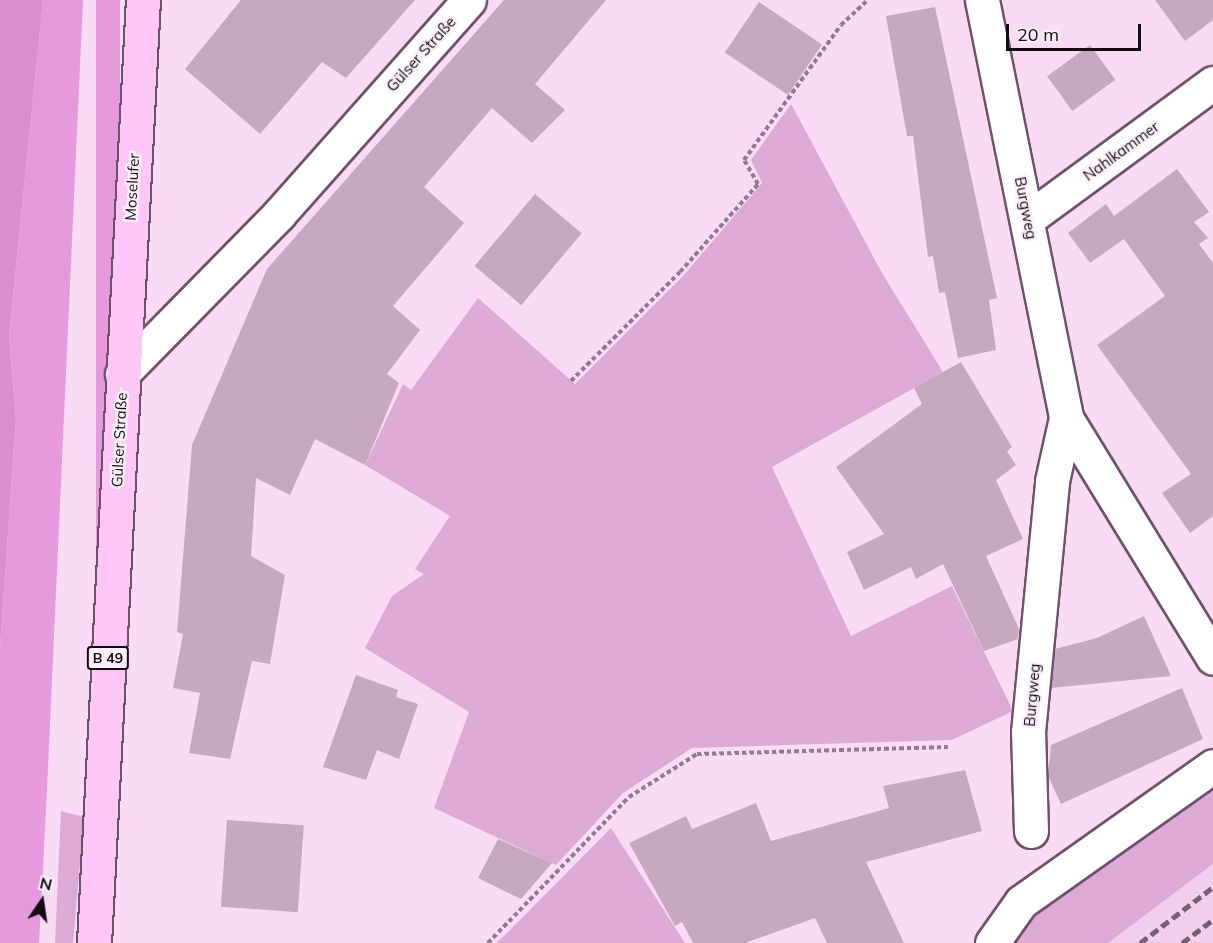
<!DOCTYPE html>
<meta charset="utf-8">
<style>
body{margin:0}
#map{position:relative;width:1213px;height:943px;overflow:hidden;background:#fadbf5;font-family:Mulish,sans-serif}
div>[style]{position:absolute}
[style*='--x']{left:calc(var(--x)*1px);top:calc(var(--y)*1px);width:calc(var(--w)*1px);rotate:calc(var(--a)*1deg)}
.built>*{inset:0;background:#f2cdec}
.green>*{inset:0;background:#ddaad5}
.forest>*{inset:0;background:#e799dd;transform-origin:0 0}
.water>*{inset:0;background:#da8dd0}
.building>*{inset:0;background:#c6a8c1;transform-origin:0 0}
.path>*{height:4px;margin-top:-2px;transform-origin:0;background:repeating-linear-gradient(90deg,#907a8d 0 4.5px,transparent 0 7.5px)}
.roads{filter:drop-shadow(2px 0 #6d5269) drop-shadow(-2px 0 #6d5269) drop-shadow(0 2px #6d5269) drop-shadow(0 -2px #6d5269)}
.minor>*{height:33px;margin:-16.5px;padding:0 16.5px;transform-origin:16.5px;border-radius:16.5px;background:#fff}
.primary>*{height:33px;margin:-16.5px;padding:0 16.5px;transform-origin:16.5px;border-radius:16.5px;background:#fec7f7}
.rail>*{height:4.5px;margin-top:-2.25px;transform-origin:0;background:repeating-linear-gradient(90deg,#746272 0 9px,transparent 0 13.5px)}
span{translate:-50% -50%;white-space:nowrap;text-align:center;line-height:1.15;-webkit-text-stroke:5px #fbeff9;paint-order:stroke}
.shield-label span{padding:2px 4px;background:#fbeff9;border:2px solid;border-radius:4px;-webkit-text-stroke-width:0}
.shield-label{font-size:14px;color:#150b14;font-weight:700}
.street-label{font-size:15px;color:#150b14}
.north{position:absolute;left:12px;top:871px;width:60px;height:60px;-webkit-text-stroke:4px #fbeff9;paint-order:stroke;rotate:13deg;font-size:16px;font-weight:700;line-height:24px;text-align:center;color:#150b14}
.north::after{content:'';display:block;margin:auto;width:21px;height:27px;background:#150b14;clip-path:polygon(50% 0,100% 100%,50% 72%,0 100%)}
.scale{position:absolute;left:1006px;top:24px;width:135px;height:27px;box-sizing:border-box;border:3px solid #150b14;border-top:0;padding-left:8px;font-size:18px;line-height:21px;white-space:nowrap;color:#150b14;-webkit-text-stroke:4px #fbeff9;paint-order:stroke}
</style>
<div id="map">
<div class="built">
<i style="clip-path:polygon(1213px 864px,1213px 943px,1108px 943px)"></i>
</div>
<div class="green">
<i style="clip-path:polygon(791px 104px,882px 273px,943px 372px,772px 467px,851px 636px,952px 586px,1013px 711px,952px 740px,692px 748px,623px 793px,556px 865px,434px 808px,469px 712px,365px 648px,392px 596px,424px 574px,415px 569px,450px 516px,365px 465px,403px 384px,411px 390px,478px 298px,575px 384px,684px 275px,762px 183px,751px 160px)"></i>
<i style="clip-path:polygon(1213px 788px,1213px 864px,1108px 943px,1009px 943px,1028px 915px)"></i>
<i style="clip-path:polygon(61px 811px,84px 817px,73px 943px,55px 943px)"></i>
<i style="clip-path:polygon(611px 828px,685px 943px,496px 943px,509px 931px)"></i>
</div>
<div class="forest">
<i style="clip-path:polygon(43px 0,83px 0,46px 811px,39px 943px,0 943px,0 648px,16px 417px,9px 336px)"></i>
<i style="left:96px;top:0;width:24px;height:812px"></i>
</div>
<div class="water">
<i style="clip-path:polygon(0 0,43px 0,9px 336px,16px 417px,0 648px)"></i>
</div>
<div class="building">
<i style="clip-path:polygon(241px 0,415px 0,346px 78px,322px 62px,260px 134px,185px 69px)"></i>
<i style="clip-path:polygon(504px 0,606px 0,535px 84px,565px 110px,532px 143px,492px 108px,424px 187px,464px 223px,393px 306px,420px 330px,387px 374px,399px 383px,365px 465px,315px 439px,290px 495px,256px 478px,251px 556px,285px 575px,270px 664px,252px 661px,230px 759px,189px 753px,200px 693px,173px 688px,183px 634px,177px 632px,192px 445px,267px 269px)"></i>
<i style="clip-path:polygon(1155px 0,1213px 0,1213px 20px,1185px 41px)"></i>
<i style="left:759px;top:2px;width:76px;height:61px;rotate:34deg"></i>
<i style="clip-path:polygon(935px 7px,997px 298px,989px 300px,996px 350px,958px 358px,945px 292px,939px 293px,933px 256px,928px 257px,913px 136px,907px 136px,886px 16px)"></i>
<i style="left:1090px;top:45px;width:43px;height:53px;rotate:54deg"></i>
<i style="clip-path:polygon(1177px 169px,1209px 212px,1194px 222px,1208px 238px,1199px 244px,1213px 263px,1213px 516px,1190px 533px,1162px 493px,1191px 474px,1097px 345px,1165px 296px,1124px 239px,1090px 263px,1068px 233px,1106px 204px,1114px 216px)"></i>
<i style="left:535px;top:194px;width:61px;height:94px;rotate:40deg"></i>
<i style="clip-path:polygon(961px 362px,1012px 447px,1007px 451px,1016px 465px,996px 480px,1023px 539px,986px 556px,1019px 629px,1018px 639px,984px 651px,943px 564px,916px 579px,911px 567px,864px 590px,847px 552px,884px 534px,836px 467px,922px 404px,914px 388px)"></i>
<i style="clip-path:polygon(1144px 616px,1171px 676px,1051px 688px,1055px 649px,1097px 638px)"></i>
<i style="clip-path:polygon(356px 675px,398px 690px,396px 697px,418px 704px,399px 759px,377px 750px,366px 780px,323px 767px)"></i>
<i style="clip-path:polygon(1182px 688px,1203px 739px,1061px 804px,1048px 776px,1051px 745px)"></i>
<i style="clip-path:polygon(965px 770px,982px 831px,866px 862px,904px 943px,827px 943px,815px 918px,745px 943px,693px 943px,682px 922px,675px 926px,629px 843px,686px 816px,692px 829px,756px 803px,771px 841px,889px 808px,883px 786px)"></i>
<i style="left:227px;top:820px;width:77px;height:87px;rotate:4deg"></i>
<i style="clip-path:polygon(498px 839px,552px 863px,521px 899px,478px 878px)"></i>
</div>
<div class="path">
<i style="--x:571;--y:381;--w:154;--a:-45"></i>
<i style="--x:680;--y:272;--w:118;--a:-48.4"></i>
<i style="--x:758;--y:184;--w:28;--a:-120"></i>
<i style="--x:744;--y:160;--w:166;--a:-54.3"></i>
<i style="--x:841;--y:25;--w:37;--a:-43"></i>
<i style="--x:488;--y:943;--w:203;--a:-46"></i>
<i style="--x:629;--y:797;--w:80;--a:-32.3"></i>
<i style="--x:697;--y:754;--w:251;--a:-1.6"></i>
</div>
<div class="roads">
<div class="minor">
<i style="--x:982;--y:0;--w:426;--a:78.6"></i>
<i style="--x:1066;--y:418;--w:281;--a:58.5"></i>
<i style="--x:1029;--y:218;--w:228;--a:-36.3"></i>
<i style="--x:122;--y:374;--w:224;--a:-45.5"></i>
<i style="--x:279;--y:214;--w:286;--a:-48.4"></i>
<i style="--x:1031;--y:831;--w:99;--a:-91.7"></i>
<i style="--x:1028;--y:732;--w:252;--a:-84.5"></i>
<i style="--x:1052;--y:481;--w:65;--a:-77.5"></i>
<i style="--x:992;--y:943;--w:50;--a:-54.7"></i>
<i style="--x:1021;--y:902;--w:235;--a:-35.3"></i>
</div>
<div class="primary">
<i style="--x:94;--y:943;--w:944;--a:-87.03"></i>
</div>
</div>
<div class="rail">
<i style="--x:1140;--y:943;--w:92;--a:-37.5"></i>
<i style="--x:1182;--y:943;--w:39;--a:-37"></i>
</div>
<div class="shield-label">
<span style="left:108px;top:658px">B 49</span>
</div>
<div class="street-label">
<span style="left:421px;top:54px;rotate:-48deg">Gülser Straße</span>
<span style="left:1121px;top:151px;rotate:-36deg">Nahlkammer</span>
<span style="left:132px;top:187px;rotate:-87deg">Moselufer</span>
<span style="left:1026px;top:208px;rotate:79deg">Burgweg</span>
<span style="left:119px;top:440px;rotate:-87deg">Gülser Straße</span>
<span style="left:1032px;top:695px;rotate:-85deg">Burgweg</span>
</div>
<div class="north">N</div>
<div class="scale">20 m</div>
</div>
